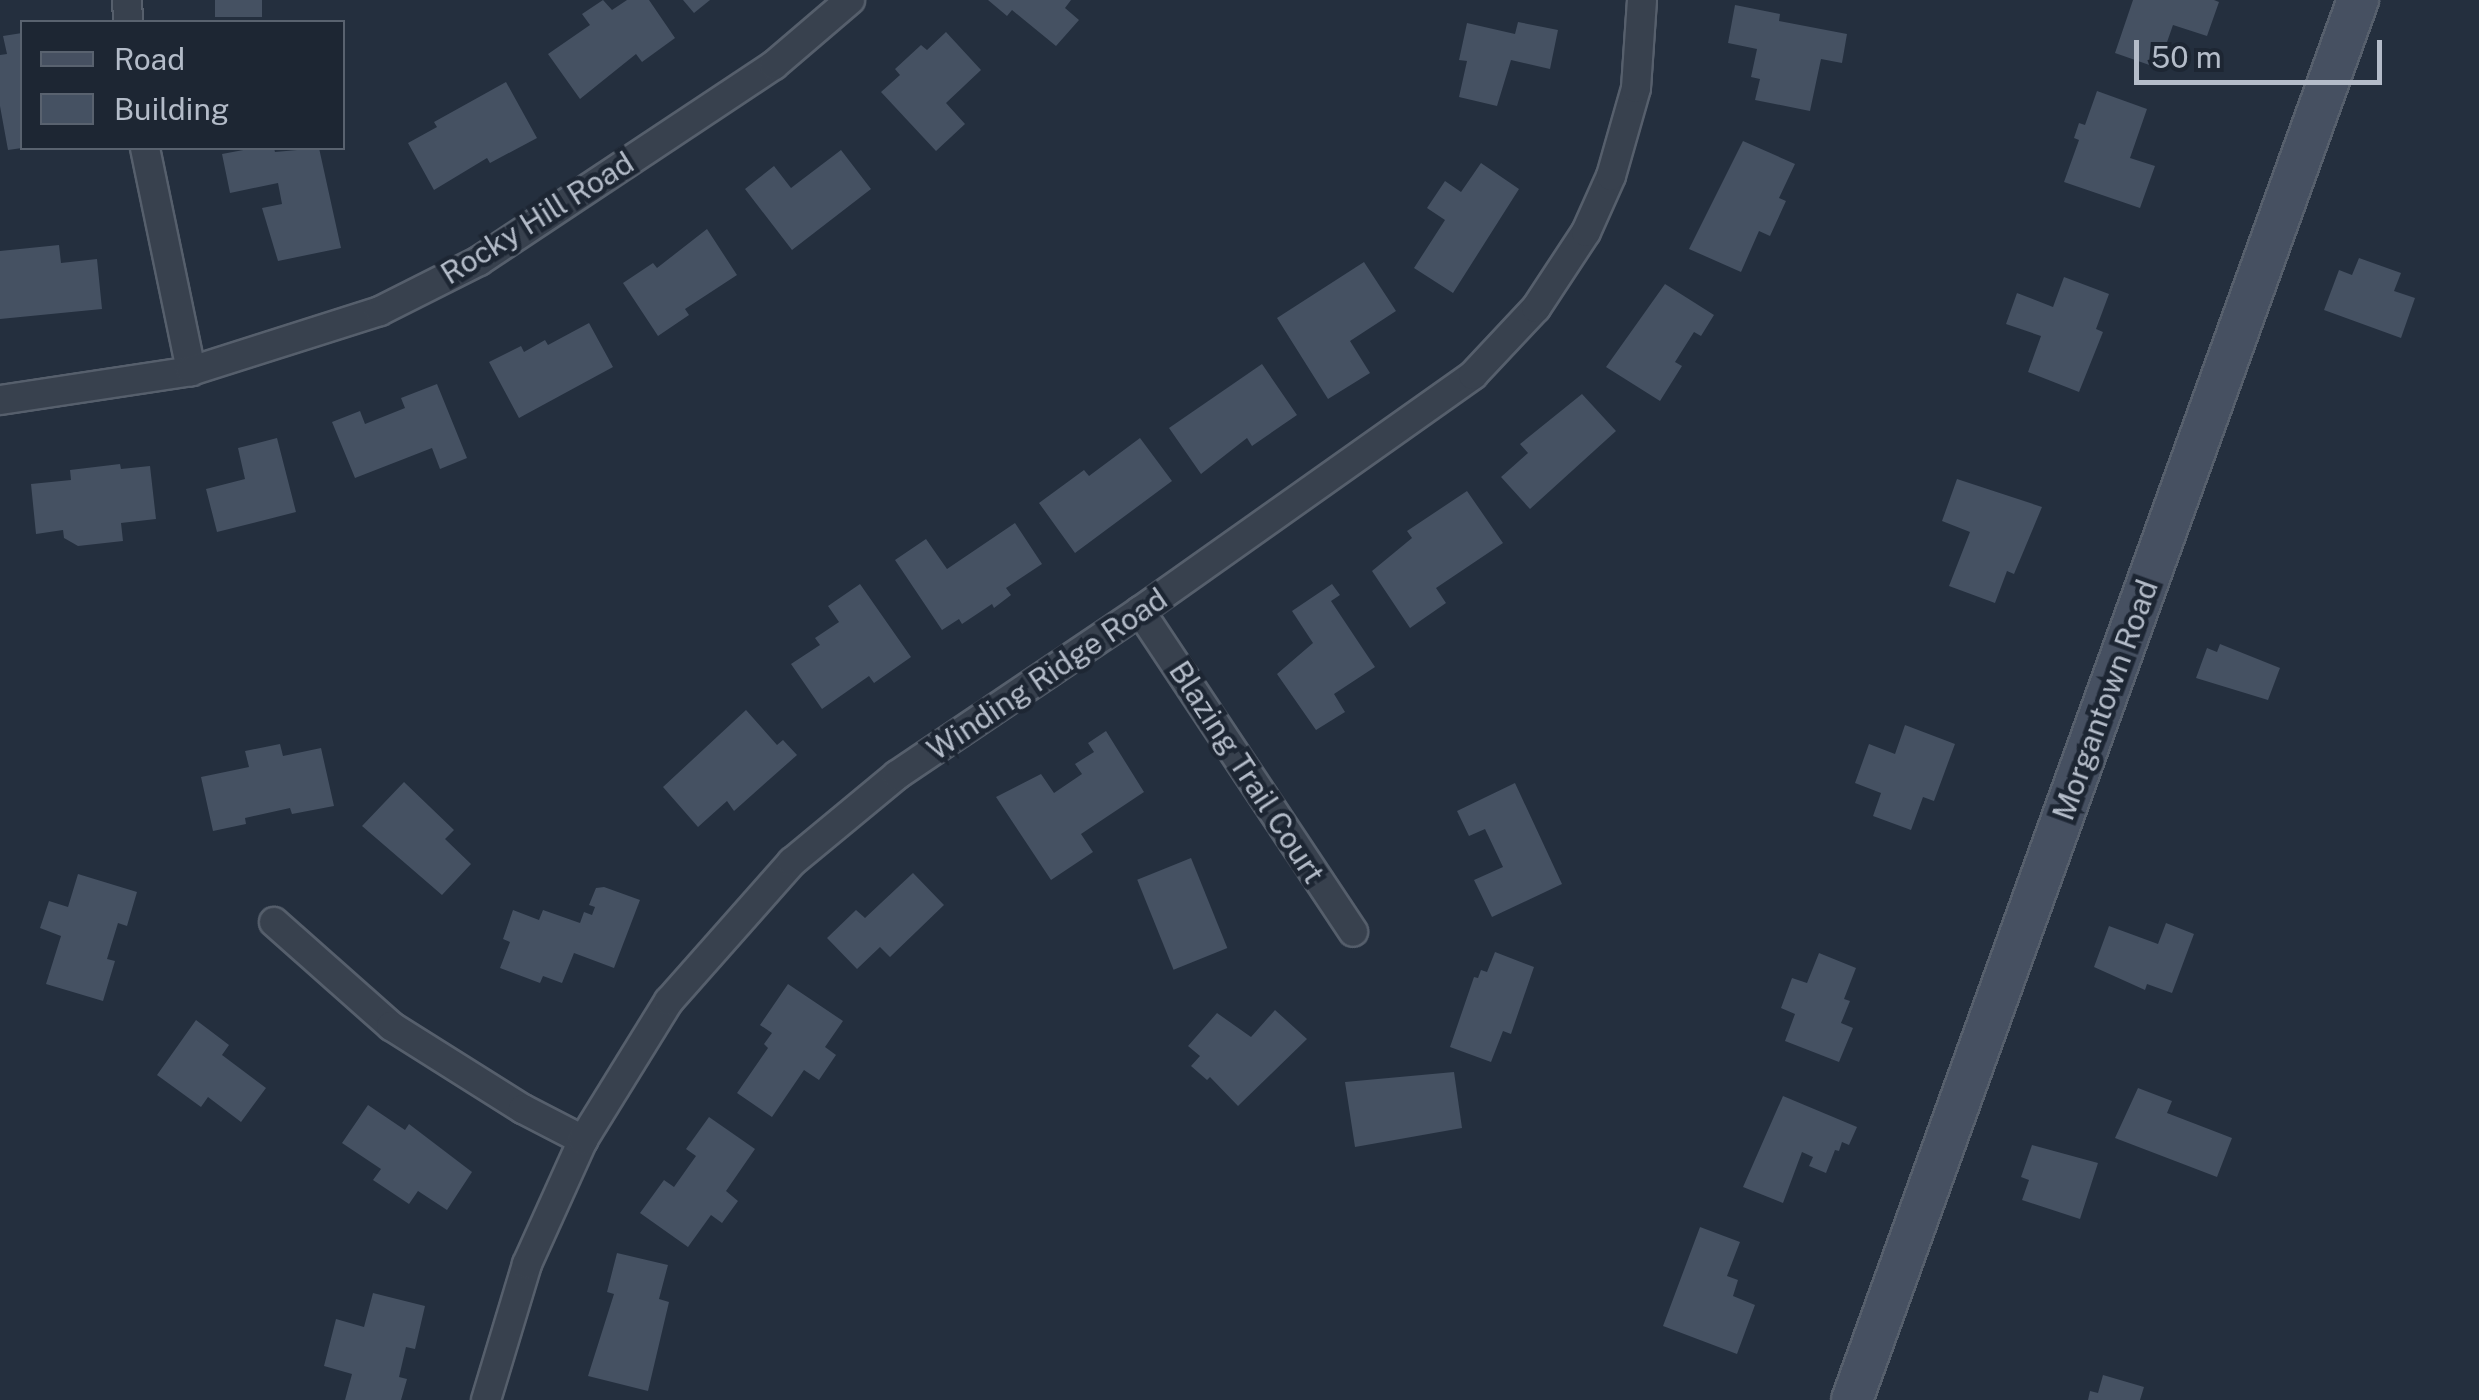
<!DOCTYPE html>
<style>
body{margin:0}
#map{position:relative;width:2479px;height:1400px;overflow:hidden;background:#242f3e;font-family:"Public Sans",sans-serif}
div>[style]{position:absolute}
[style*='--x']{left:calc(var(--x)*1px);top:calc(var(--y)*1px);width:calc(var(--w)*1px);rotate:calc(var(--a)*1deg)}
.building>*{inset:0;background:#455162;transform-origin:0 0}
.roads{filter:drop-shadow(2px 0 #565f6c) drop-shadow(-2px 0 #565f6c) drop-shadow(0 2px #565f6c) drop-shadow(0 -2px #565f6c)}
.street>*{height:28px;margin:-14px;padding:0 14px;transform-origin:14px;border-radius:14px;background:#38414e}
.secondary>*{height:40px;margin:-20px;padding:0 20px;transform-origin:20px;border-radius:20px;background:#465061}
span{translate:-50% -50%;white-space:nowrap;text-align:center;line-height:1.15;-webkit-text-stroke:9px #1d2633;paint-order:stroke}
.street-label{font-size:30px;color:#b4bcc9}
.legend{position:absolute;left:20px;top:20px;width:325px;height:130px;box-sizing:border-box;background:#1d2633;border:2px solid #59626f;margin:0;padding:12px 18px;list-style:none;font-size:30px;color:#b4bcc9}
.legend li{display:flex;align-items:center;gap:20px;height:50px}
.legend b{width:50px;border:2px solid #59626f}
.scale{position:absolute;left:2134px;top:40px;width:248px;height:45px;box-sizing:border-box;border:5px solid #b4bcc9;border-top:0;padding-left:12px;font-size:30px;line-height:35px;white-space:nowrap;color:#b4bcc9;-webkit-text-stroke:8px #1d2633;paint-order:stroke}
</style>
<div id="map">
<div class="building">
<i style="left:215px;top:0;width:47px;height:17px"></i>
<i style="clip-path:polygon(603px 0,612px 10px,627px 0,649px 0,675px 38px,642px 62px,636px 54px,580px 99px,548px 54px,590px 25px,582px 14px)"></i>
<i style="clip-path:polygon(683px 0,710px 0,694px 13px)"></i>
<i style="clip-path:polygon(988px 0,1071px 0,1065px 8px,1079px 20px,1056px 46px,1012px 10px,1007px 16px)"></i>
<i style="clip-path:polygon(2133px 0,2214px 0,2219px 2px,2207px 36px,2173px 25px,2158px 68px,2115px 53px)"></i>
<i style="clip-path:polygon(1735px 5px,1780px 14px,1779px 21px,1847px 34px,1842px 63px,1821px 59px,1810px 111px,1755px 100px,1760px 79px,1751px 77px,1757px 49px,1728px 43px)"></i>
<i style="clip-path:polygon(1518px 22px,1558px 30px,1550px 69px,1511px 60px,1497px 106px,1459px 97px,1467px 61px,1459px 60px,1467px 23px,1515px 34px)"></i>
<i style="clip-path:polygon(946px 32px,981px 70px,946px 103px,965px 124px,936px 151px,881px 92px,900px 75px,895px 69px,921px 45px,927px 50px)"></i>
<i style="clip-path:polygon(22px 33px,22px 148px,8px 150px,0 106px,0 55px,7px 54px,3px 36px)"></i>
<i style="clip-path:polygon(506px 82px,537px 138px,490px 163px,487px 158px,434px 190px,408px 143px,437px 127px,434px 122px)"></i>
<i style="clip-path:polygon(2097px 91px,2147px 109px,2130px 158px,2155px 166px,2140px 208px,2064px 182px,2079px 140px,2074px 138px,2079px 123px,2085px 125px)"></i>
<i style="clip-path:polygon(1743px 141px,1795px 164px,1779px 198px,1786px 201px,1770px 236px,1759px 231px,1741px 272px,1689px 249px)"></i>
<i style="clip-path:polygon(254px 148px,274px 148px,275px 152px,319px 148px,341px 248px,278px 261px,262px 208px,282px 204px,278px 183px,230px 193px,222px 154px)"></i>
<i style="clip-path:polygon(841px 150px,871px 189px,792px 250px,745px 189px,774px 166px,791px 188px)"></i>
<i style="clip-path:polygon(1481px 163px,1519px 189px,1453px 293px,1414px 268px,1445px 220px,1427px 208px,1445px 181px,1461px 192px)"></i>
<i style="clip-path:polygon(707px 229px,737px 275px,685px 309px,689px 315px,658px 336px,623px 283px,653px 263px,657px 268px)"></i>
<i style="clip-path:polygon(59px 245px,61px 263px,97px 259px,102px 309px,0 319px,0 251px)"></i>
<i style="clip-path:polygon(2359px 258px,2401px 273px,2394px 291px,2415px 298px,2401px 338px,2324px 310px,2339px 270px,2352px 275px)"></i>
<i style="clip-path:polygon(1364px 262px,1396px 311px,1350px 341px,1370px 373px,1328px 399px,1277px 318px)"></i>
<i style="clip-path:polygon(2064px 277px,2109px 294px,2096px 329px,2103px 332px,2079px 392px,2028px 372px,2041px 336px,2006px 324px,2017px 293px,2053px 307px)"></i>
<i style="clip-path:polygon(1665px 284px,1714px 315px,1701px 336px,1694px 332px,1675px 362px,1682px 366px,1660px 401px,1606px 367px)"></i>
<i style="clip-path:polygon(589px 323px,613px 367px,519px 418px,489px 362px,521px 346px,524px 352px,545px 340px,548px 345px)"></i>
<i style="clip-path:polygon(1262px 364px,1297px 415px,1252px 446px,1247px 438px,1201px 474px,1169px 428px)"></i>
<i style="clip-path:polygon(437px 384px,467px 458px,440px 469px,432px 448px,355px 478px,332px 422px,360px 411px,365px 424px,405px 408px,401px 398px)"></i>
<i style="clip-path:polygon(1582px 394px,1616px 431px,1530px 509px,1501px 477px,1528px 453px,1520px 444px)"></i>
<i style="clip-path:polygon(277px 438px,296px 512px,217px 532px,206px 489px,245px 479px,238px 448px)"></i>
<i style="clip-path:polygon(1140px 438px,1172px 481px,1075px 553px,1039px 503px,1084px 470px,1089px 476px)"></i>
<i style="clip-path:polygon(120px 464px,121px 469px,150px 466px,156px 519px,121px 523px,123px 541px,78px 546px,64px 538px,63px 530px,36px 534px,31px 484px,71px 480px,70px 470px)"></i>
<i style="clip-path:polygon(1957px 479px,2042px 507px,2014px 574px,2007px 571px,1995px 603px,1949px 586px,1970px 532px,1942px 521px)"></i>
<i style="clip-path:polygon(1467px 491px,1503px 543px,1436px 588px,1446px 603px,1410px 628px,1372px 571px,1412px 538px,1407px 531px)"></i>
<i style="clip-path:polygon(1015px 523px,1042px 564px,1006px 588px,1011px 595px,994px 608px,992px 604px,962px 624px,959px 619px,942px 630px,895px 560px,926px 539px,947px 569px)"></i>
<i style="clip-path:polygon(860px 584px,911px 657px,874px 683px,869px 676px,822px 709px,791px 664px,820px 645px,815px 638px,839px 622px,828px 606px)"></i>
<i style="clip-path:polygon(1332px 584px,1340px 595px,1331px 601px,1375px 667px,1334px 694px,1345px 712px,1316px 730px,1277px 674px,1313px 643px,1292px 611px)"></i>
<i style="clip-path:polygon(2220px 644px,2280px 668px,2268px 700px,2196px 678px,2207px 648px,2217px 652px)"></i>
<i style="clip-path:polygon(746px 710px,777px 745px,783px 740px,797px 755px,734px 811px,727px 801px,698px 827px,663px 787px)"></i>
<i style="clip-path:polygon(1905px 725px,1955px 744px,1934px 801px,1923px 797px,1911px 830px,1873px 816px,1881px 793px,1855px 783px,1869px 744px,1895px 754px)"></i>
<i style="clip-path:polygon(1106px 731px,1144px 792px,1081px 834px,1093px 852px,1051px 880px,996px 797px,1041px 774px,1054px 793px,1082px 774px,1075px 764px,1094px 752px,1088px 743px)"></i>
<i style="clip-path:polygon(280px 744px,283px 756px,321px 748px,334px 806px,292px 814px,290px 808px,245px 818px,246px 824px,213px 831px,201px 777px,249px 767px,245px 751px)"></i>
<i style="clip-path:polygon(404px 782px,454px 830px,445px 839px,471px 864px,442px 895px,362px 826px)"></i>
<i style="clip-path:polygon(1515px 783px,1562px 884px,1492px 917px,1474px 880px,1503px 867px,1485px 829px,1469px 836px,1457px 811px)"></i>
<i style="left:1191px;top:858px;width:97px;height:58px;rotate:68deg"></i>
<i style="clip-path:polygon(913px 873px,944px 905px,890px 957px,880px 947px,857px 969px,827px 938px,856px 910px,865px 918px)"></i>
<i style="clip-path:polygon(78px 874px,137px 892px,127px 926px,118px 923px,107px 959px,115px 961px,103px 1001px,46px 984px,61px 936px,40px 928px,49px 901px,68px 907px)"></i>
<i style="clip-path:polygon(604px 887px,640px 900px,614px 968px,574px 953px,562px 983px,543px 976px,540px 983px,500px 968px,510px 942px,503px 939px,513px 910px,539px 920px,543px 910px,580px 923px,584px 912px,592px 915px,595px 907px,589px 905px,596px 888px)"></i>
<i style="clip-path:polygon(2166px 923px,2194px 934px,2172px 993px,2147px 984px,2145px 990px,2094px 967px,2109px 926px,2158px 944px)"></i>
<i style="clip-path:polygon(1495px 952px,1534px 967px,1511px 1034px,1503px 1031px,1491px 1062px,1450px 1047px,1474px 977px,1478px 978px,1481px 970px,1487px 972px)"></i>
<i style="clip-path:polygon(1819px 953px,1856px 968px,1844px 999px,1850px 1001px,1841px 1023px,1853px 1028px,1839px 1062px,1785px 1041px,1795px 1014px,1781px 1008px,1792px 978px,1807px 983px)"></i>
<i style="clip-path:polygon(788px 984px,843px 1021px,825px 1047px,836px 1055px,819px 1080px,804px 1070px,772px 1117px,737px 1093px,768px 1048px,764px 1044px,772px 1033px,760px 1025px)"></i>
<i style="clip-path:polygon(1275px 1010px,1307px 1039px,1238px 1106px,1210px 1077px,1207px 1080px,1191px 1066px,1200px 1056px,1188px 1046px,1217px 1013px,1251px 1037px)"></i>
<i style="clip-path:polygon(196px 1020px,229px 1045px,222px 1055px,266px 1088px,241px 1122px,208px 1097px,201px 1107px,157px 1075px)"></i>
<i style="clip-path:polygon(1454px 1072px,1462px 1128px,1355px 1147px,1345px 1082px)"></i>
<i style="clip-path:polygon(2138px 1088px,2172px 1101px,2167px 1113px,2232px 1138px,2217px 1177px,2115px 1138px)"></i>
<i style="clip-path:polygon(1783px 1096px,1857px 1127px,1849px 1145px,1842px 1142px,1839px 1151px,1835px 1150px,1826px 1173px,1809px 1166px,1813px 1157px,1802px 1152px,1783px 1203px,1743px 1187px)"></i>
<i style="clip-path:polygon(368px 1105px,405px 1130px,409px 1124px,472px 1172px,447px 1210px,418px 1191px,409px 1204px,373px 1180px,381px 1169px,342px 1143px)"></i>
<i style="clip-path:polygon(709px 1117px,755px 1149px,726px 1191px,738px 1201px,722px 1223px,711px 1215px,688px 1247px,640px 1213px,664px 1180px,674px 1187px,696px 1156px,686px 1149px)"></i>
<i style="clip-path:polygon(2032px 1145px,2098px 1163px,2080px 1219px,2022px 1200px,2029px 1180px,2021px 1177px)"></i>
<i style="clip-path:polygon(1700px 1227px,1740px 1242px,1727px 1276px,1738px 1280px,1733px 1296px,1755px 1305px,1737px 1354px,1663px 1326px)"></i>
<i style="clip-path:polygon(617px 1253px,668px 1265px,659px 1299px,669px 1302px,648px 1391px,588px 1376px,614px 1294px,607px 1292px)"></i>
<i style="clip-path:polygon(373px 1293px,425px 1306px,415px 1349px,406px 1347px,399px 1377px,407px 1379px,401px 1400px,345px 1400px,352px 1374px,324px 1366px,336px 1319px,364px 1327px)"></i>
<i style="clip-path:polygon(2103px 1375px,2144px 1387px,2140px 1400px,2088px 1400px,2090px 1391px,2098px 1393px)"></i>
</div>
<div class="roads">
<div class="street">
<i style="--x:127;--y:0;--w:22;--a:87"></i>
<i style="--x:145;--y:148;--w:228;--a:78.3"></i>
<i style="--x:0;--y:400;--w:193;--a:-8.6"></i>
<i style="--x:191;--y:371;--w:198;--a:-17.6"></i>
<i style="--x:380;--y:311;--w:111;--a:-26.8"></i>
<i style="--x:479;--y:261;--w:354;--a:-33.6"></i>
<i style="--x:774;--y:65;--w:100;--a:-40.5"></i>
<i style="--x:1140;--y:611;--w:385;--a:56.4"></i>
<i style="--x:274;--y:922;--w:157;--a:41.6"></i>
<i style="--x:391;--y:1026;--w:156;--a:32.2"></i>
<i style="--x:523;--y:1109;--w:68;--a:27.3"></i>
<i style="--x:486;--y:1400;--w:142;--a:-73.2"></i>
<i style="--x:527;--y:1264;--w:136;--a:-65.7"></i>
<i style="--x:583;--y:1140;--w:163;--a:-58.3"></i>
<i style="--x:669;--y:1001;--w:186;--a:-48.5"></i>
<i style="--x:792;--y:862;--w:136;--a:-39.6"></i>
<i style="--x:897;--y:775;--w:293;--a:-34"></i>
<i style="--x:1140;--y:611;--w:408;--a:-35.3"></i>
<i style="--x:1473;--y:375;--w:92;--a:-46.8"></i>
<i style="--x:1536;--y:308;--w:91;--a:-56.7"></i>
<i style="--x:1586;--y:232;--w:61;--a:-65.9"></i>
<i style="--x:1611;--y:176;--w:91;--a:-74.1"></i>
<i style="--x:1636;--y:88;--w:88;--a:-86.1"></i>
</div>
<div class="secondary">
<i style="--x:1852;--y:1400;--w:1489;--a:-70.13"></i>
</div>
</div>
<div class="street-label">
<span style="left:537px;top:218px;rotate:-32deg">Rocky Hill Road</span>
<span style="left:1047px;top:674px;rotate:-34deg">Winding Ridge Road</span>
<span style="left:2105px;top:700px;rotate:-70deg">Morgantown Road</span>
<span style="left:1247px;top:772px;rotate:57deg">Blazing Trail Court</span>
</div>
<ul class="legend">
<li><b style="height:12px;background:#465061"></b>Road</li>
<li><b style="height:28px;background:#455162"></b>Building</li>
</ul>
<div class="scale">50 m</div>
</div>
